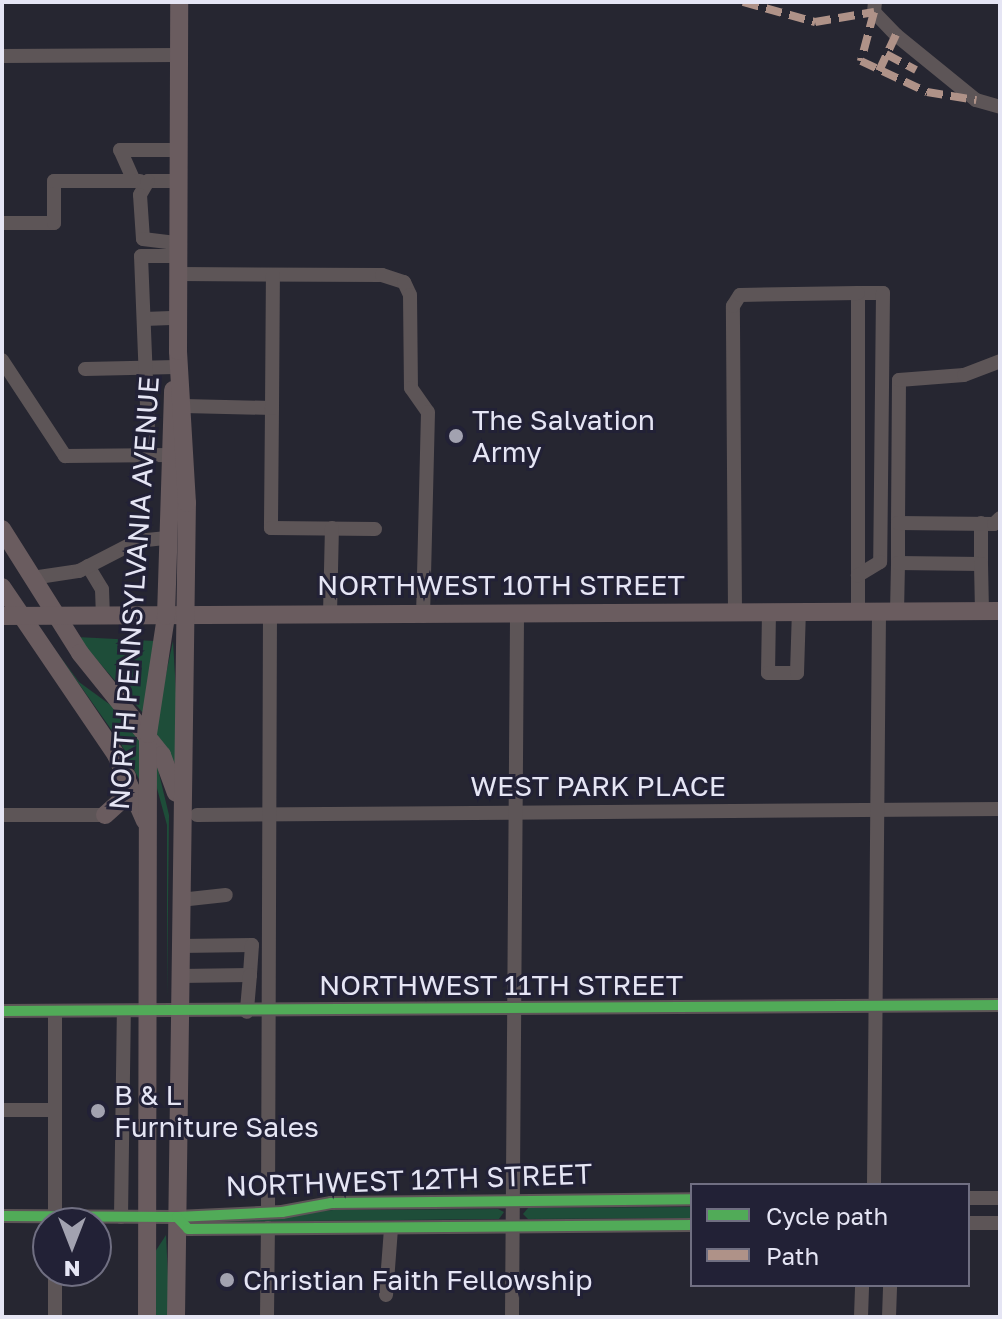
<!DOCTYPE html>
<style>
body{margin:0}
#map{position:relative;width:1002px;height:1319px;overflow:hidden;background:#262631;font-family:"Golos Text",sans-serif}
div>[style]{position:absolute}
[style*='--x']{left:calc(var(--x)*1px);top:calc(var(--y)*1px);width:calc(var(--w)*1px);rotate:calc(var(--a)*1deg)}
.green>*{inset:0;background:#1e4d39}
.minor>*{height:14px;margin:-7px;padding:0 7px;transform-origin:7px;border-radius:7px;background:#5d5557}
.major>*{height:18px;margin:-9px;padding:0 9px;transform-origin:9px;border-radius:9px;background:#6a5c5f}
.quiet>*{height:8px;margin-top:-4px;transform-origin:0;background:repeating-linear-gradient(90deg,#af9288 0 16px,transparent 0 24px)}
.cycleway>*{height:10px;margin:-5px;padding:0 5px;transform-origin:5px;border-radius:5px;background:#51ab58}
.dots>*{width:22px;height:22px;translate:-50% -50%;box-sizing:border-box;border:4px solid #222136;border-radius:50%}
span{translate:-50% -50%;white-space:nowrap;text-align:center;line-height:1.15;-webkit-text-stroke:6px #222136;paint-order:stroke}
.poi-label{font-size:28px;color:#e5e5f4}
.left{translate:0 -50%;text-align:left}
.street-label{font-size:28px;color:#e5e5f4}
.frame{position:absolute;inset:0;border:4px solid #e5e5f4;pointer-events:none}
.legend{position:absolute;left:690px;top:1183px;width:280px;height:104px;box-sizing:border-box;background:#222136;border:2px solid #706f82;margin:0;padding:10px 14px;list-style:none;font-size:24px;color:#e5e5f4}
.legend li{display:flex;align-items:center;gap:16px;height:40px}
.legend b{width:40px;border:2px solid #706f82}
.north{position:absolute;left:32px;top:1207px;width:80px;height:80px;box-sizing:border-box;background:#222136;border:2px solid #706f82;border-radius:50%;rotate:180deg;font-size:22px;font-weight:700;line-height:32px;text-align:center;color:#e5e5f4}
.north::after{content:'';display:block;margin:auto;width:28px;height:36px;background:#a2a2b0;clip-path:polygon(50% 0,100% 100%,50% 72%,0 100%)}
</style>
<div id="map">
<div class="green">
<i style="clip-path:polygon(77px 637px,155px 641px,143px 713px)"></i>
<i style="clip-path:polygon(173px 641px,177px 710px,176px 765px,154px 730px)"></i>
<i style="clip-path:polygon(53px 647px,79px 682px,116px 709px,140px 735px,144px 789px,120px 742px)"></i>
<i style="clip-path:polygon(155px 757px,169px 815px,167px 999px,167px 825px,155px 781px)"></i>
<i style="clip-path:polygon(692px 1207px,692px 1218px,528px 1219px,523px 1214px,528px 1208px)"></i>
<i style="clip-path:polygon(498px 1209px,504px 1212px,499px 1219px,202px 1222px,333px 1210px)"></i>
<i style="clip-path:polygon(166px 1235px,170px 1317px,154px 1317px,155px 1252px)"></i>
</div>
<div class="minor">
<i style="--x:875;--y:2;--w:10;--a:96"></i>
<i style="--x:874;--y:12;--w:32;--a:46"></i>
<i style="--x:896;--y:35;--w:103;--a:39.1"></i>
<i style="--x:976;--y:100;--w:25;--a:16"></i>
<i style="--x:2;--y:56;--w:176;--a:-0.3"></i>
<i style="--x:140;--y:181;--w:6;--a:180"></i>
<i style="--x:134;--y:181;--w:34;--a:-114"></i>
<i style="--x:120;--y:150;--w:58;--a:0"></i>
<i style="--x:178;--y:181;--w:30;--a:180"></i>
<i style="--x:148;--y:181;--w:16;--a:120"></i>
<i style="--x:140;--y:195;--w:44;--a:86.1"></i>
<i style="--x:143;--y:239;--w:35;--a:7"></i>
<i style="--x:2;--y:223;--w:52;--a:0"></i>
<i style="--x:54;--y:223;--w:42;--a:-90"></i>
<i style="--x:54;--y:181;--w:80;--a:0"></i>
<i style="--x:178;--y:274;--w:204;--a:0.3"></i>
<i style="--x:382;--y:275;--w:23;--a:18"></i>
<i style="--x:404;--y:282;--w:14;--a:65"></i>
<i style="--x:410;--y:295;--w:93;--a:89.4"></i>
<i style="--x:411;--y:388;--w:29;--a:55"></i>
<i style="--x:428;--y:412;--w:204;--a:91.4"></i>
<i style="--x:144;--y:319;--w:34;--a:-2"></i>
<i style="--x:2;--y:360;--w:115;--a:56.7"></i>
<i style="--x:65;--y:456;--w:104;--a:-0.6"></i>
<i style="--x:85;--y:369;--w:91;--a:-1.3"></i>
<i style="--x:184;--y:406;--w:88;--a:1.3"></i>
<i style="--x:272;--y:408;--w:120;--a:90.5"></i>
<i style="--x:271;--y:528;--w:104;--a:0.6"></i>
<i style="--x:272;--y:408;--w:133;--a:-89.6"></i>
<i style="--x:149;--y:455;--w:199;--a:-92.3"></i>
<i style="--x:141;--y:256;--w:37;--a:0"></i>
<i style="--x:898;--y:523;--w:143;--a:-89.6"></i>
<i style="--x:899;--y:380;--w:65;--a:-4.4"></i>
<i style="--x:964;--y:375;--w:39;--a:-21"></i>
<i style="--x:981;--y:523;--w:41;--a:90"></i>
<i style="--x:898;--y:563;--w:40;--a:-90"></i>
<i style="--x:898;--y:523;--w:96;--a:0.6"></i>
<i style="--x:994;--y:524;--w:8;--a:-45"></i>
<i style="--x:88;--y:566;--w:27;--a:59"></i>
<i style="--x:102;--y:589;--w:27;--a:88"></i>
<i style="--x:32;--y:578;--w:48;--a:-8.5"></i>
<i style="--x:79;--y:571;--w:65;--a:-27.3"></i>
<i style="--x:137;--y:541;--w:30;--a:-6"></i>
<i style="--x:769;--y:611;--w:62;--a:90.9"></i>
<i style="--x:768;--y:673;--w:29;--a:0"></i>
<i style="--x:797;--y:673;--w:62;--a:-88.2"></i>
<i style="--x:858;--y:611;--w:318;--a:-90"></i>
<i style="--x:858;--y:293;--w:25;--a:0"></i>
<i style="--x:883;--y:293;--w:269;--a:90.6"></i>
<i style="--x:880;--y:562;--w:26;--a:149"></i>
<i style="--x:735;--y:612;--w:306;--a:-90.4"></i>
<i style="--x:733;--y:306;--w:13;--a:-58"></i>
<i style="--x:740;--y:295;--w:118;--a:-1"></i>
<i style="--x:897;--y:612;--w:49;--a:-88.8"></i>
<i style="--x:898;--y:563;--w:83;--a:0.7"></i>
<i style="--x:981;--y:564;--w:47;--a:88.8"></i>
<i style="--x:330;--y:614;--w:86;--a:-88.7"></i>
<i style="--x:2;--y:815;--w:103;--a:0"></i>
<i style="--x:197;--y:815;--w:803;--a:-0.43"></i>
<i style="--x:180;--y:900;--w:46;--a:-6.2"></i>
<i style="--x:180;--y:946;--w:72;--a:-0.8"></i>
<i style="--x:252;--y:945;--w:30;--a:94"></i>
<i style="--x:180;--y:976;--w:70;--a:-0.8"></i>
<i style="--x:250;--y:975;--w:37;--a:95"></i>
<i style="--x:2;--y:1011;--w:998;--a:-0.34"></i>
<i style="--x:2;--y:1110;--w:53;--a:0"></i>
<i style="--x:874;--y:1185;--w:573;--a:-89.5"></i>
<i style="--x:968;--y:1198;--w:32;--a:0"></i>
<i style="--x:268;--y:1212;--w:598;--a:-89.81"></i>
<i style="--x:2;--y:1216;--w:175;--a:0.3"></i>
<i style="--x:177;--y:1217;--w:105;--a:-2.7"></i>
<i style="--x:282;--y:1212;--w:50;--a:-10.4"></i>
<i style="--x:331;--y:1203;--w:361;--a:-0.6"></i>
<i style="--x:121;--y:1217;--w:205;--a:-89.2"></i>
<i style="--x:177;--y:1217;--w:16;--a:47"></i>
<i style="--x:188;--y:1229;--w:504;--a:-0.45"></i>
<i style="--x:55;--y:1223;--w:211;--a:-90"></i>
<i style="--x:968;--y:1223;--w:32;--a:0"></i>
<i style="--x:55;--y:1271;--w:46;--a:90"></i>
<i style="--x:386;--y:1295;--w:67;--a:-85.7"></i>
<i style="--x:267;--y:1317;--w:89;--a:-89.4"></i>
<i style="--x:512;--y:1317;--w:702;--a:-89.59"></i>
<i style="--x:861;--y:1317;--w:32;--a:-88"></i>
<i style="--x:889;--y:1317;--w:32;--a:-88"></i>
</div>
<div class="major">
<i style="--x:2;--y:529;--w:146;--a:57.8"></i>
<i style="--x:80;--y:653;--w:131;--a:51.2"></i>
<i style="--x:162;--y:755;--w:40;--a:69.8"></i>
<i style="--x:2;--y:587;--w:203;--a:55.8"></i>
<i style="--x:116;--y:755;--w:72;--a:66.3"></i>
<i style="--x:2;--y:616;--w:998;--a:-0.29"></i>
<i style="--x:105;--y:815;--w:25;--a:-42"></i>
<i style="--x:124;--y:798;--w:22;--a:-82"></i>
<i style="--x:147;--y:1317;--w:583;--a:-89.9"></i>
<i style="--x:148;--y:734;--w:119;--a:-81.3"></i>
<i style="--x:166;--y:616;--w:226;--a:-88.2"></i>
<i style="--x:176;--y:1317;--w:814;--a:-89.23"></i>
<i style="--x:187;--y:503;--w:152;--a:-93.4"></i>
<i style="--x:178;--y:351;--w:349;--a:-89.8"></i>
</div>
<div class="quiet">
<i style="--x:743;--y:2;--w:75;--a:15.5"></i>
<i style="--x:815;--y:22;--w:60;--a:-9.6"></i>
<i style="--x:874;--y:12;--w:51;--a:104.9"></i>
<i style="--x:861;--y:61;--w:73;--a:25.2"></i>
<i style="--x:927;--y:92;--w:50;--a:9.3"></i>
<i style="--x:886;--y:54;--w:34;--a:28"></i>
<i style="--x:879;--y:71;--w:40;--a:-65"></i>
</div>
<div class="cycleway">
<i style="--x:2;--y:1011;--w:998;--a:-0.34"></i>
<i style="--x:2;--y:1216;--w:175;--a:0.3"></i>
<i style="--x:177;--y:1217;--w:105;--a:-2.7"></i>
<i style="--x:282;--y:1212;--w:50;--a:-10.4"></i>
<i style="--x:331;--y:1203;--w:361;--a:-0.6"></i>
<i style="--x:177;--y:1217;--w:16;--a:47"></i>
<i style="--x:188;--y:1229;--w:504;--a:-0.45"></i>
</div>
<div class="dots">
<i style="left:456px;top:436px;background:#a2a2b0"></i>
<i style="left:98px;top:1111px;background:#a2a2b0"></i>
<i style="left:227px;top:1280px;background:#a2a2b0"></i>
</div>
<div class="poi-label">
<span class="left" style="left:472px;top:436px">The Salvation<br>Army</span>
<span class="left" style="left:114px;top:1111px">B &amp; L<br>Furniture Sales</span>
<span class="left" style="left:243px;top:1280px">Christian Faith Fellowship</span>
</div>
<div class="street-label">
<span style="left:501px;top:585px">NORTHWEST 10TH STREET</span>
<span style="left:134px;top:593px;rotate:-86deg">NORTH PENNSYLVANIA AVENUE</span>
<span style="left:598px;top:786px">WEST PARK PLACE</span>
<span style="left:501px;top:985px">NORTHWEST 11TH STREET</span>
<span style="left:409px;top:1180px;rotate:-2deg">NORTHWEST 12TH STREET</span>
</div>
<div class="frame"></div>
<ul class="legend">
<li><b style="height:10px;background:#51ab58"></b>Cycle path</li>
<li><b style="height:10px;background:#af9288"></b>Path</li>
</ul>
<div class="north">N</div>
</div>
